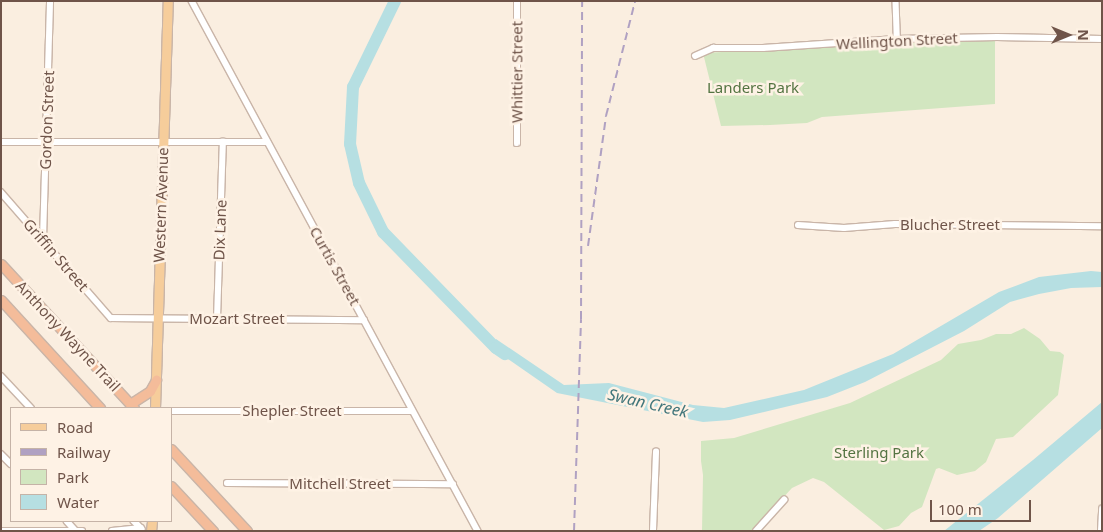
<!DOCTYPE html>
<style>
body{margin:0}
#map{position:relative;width:1103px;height:532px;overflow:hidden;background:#faeee0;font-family:"Noto Sans",sans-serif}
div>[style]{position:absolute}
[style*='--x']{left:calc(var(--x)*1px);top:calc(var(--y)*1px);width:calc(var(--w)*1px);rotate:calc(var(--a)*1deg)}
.green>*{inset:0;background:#d2e6c0}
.water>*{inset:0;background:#b6dfe2}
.river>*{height:12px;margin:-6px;padding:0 6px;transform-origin:6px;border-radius:6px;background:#b6dfe2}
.roads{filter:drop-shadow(1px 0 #c9b5a8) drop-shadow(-1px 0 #c9b5a8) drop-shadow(0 1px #c9b5a8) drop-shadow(0 -1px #c9b5a8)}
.minor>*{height:5.5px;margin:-2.75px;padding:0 2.75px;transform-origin:2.75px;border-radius:2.75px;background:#fff}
.primary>*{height:9px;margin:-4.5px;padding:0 4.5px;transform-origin:4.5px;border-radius:4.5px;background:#f6cd9b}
.trunk>*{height:9px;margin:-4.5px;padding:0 4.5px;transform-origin:4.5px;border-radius:4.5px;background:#f4bc9a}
.rail>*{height:2px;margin-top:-1px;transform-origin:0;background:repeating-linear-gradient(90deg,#b0a1c2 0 8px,transparent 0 13px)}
span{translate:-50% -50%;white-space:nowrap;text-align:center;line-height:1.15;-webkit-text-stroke:5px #fef2e5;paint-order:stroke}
.street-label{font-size:15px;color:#6f5449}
.park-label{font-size:15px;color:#547442}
.water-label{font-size:16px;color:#42767b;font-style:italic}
.frame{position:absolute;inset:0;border:2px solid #6f5449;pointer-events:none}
.legend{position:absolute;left:10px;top:407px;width:162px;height:115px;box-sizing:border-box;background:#fef2e5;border:1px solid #c5b3a7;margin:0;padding:6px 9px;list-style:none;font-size:15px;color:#6f5449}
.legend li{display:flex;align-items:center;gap:10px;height:25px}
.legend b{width:25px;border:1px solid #c5b3a7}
.north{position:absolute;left:1043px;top:10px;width:50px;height:50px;-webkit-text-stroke:4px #fef2e5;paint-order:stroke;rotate:90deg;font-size:14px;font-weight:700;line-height:20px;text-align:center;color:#6f5449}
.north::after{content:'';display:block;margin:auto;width:18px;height:22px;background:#6f5449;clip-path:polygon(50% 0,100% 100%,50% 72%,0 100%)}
.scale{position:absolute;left:930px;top:500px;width:101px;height:22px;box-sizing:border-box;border:2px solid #6f5449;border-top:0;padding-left:6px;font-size:15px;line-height:18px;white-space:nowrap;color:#6f5449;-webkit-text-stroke:4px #fef2e5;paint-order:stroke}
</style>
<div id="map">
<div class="green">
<i style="clip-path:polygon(995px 40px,995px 104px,822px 117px,807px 123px,770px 125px,721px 126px,703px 53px,932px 41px)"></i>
<i style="clip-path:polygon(1024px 328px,1040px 339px,1050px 351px,1060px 352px,1064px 355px,1058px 395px,1013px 437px,996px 439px,986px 462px,975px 471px,957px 475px,939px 468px,936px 469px,922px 507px,911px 513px,899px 526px,884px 530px,824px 482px,813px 478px,792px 488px,752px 531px,702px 531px,703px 475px,701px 461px,701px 441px,734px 438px,850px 403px,941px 360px,958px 344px,981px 340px,996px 334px,1011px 334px)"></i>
</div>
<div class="water">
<i style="clip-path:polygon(1091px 271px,1102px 272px,1102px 287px,1071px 288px,1039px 294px,1010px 302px,964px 331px,865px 382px,827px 397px,730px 420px,703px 422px,557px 393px,492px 348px,496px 339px,564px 385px,609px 383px,693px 405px,724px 408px,804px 390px,893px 354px,999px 292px,1039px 277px)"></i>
<i style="clip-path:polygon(1102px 402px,1102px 428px,998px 518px,979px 531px,944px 531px,1033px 460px)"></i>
</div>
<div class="river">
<i style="--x:395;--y:1;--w:96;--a:116"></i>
<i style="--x:353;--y:87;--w:57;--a:93"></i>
<i style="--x:350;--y:144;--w:40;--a:77"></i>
<i style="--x:359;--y:183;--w:55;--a:63.9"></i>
<i style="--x:383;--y:232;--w:162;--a:45.8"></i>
<i style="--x:496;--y:348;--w:11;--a:34"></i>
</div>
<div class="roads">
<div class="minor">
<i style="--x:192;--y:1;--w:602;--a:61.65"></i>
<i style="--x:517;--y:1;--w:142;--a:90"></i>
<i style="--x:896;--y:1;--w:38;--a:88"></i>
<i style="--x:695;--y:56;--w:20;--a:-24"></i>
<i style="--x:713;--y:48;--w:50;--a:0"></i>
<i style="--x:763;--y:48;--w:134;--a:-3.8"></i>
<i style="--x:897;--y:39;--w:100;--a:-1.1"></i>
<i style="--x:997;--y:37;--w:105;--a:1.1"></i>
<i style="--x:1;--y:142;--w:266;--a:0"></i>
<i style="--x:1;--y:192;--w:167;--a:48.9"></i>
<i style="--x:111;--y:318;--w:253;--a:0.5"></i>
<i style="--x:798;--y:225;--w:46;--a:3.7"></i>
<i style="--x:844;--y:228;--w:51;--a:-4.5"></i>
<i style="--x:895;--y:224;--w:207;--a:0.6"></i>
<i style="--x:43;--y:239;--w:238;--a:-88.3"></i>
<i style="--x:217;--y:319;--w:177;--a:-88.1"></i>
<i style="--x:1;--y:376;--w:44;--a:46.8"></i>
<i style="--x:171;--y:411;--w:241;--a:0"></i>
<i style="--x:1;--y:454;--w:14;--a:45"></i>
<i style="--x:227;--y:483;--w:226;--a:0.3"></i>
<i style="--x:67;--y:521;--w:13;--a:48"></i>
<i style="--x:134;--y:521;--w:11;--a:45"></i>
<i style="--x:1;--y:531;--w:81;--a:0"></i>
<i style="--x:112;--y:531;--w:29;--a:-6"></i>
<i style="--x:653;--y:531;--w:79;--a:-87.8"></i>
<i style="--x:756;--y:531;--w:42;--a:-47.9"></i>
<i style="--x:1101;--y:531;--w:22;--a:-87"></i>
</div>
<div class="primary">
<i style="--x:155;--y:408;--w:407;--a:-88.2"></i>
<i style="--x:151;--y:531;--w:10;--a:-84"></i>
</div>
<div class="trunk">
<i style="--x:1;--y:264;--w:196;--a:47.3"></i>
<i style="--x:1;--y:300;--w:147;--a:47.5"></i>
<i style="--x:130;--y:404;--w:24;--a:-33"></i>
<i style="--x:150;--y:391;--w:13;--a:-61"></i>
<i style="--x:171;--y:449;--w:112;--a:47.2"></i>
<i style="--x:171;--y:486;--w:62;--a:47"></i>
</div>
</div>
<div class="rail">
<i style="--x:588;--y:246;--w:131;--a:-82.1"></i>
<i style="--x:606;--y:116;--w:119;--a:-75.8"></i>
<i style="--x:574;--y:531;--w:212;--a:-88.1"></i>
<i style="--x:581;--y:319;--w:318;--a:-89.8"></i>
</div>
<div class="street-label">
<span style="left:897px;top:41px;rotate:-3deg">Wellington Street</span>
<span style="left:517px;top:72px;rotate:-90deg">Whittier Street</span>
<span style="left:47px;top:120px;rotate:-88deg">Gordon Street</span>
<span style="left:161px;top:205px;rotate:-88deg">Western Avenue</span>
<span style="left:950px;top:225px">Blucher Street</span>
<span style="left:220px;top:230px;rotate:-88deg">Dix Lane</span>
<span style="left:56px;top:255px;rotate:49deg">Griffin Street</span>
<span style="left:335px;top:266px;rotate:61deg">Curtis Street</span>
<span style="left:237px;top:319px">Mozart Street</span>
<span style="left:68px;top:336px;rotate:47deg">Anthony Wayne Trail</span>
<span style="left:292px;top:411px">Shepler Street</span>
<span style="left:340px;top:484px">Mitchell Street</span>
</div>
<div class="park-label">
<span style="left:753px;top:88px">Landers Park</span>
<span style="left:879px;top:453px">Sterling Park</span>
</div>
<div class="water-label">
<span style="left:648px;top:403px;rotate:13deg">Swan Creek</span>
</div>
<div class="frame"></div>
<ul class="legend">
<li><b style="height:6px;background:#f6cd9b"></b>Road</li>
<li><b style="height:6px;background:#b0a1c2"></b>Railway</li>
<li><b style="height:14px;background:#d2e6c0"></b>Park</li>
<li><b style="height:14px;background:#b6dfe2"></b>Water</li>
</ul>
<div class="north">N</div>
<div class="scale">100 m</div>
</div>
